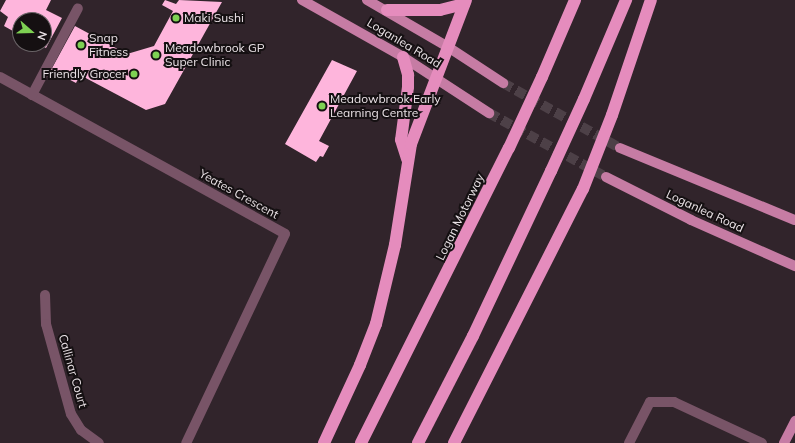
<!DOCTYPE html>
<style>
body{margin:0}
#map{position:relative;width:795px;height:443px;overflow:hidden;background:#31242b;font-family:Mulish,sans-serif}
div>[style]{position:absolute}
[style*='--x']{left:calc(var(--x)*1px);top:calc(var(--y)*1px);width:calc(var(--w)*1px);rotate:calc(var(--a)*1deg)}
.building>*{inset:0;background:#feb5dc}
.major-tunnel>*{height:10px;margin-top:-5px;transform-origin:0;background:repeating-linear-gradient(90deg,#4d4047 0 10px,transparent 0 15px)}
.minor>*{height:10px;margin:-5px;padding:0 5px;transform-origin:5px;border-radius:5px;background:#785467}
.major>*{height:10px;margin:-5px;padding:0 5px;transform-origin:5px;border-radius:5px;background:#c67ca4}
.highway>*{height:12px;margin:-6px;padding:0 6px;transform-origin:6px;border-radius:6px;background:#e58cbd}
.highway-bridge>*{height:12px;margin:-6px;padding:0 6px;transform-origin:6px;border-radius:6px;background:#e58cbd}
.dots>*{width:11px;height:11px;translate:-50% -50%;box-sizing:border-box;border:2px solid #151012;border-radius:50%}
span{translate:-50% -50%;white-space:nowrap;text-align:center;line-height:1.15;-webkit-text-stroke:4px #151012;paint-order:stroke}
.poi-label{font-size:12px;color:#eae2e6}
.left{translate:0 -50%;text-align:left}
.right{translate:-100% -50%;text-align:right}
.street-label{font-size:12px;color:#eae2e6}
.north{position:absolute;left:12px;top:12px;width:40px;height:40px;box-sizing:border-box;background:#151012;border:1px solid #6a6467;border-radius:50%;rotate:110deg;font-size:11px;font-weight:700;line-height:16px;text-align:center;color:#eae2e6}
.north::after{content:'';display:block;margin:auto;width:14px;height:18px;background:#7ed153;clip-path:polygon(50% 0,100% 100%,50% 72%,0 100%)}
</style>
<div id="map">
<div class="building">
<i style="clip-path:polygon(6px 0,51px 0,46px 10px,62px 18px,46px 48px,38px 44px,44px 44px,44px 20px,20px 20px,20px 35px,4px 26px,8px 17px,0 11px)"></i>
<i style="clip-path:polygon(165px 0,176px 4px,179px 0,222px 2px,165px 104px,146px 110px,80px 75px,76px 83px,51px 70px,75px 26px,127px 54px,154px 46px,173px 11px,162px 5px)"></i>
<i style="clip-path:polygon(332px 60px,357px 71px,319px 141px,329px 146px,323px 157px,320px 156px,316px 162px,285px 144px)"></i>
</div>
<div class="major-tunnel">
<i style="--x:503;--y:83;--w:134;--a:29.1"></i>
<i style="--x:489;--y:113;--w:133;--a:28.7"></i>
</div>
<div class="minor">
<i style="--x:0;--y:77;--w:325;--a:28.8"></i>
<i style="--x:285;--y:234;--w:231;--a:115.3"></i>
<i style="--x:32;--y:95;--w:98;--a:-62.1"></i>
<i style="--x:45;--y:295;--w:29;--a:88"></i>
<i style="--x:46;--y:324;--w:93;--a:74.5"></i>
<i style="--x:71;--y:414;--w:19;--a:58"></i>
<i style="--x:81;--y:430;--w:22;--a:36"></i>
<i style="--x:629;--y:443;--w:46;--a:-62.9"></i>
<i style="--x:650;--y:402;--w:24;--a:0"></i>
<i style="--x:674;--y:402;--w:97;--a:25"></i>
</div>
<div class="major">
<i style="--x:302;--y:0;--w:116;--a:29.4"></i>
<i style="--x:403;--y:57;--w:103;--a:33.1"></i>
<i style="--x:367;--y:0;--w:94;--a:30.1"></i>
<i style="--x:448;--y:47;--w:66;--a:33.2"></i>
<i style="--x:620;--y:148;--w:189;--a:22.4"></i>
<i style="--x:606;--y:177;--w:95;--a:26.8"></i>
<i style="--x:691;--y:220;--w:114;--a:23.9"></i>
<i style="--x:784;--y:443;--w:25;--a:-63"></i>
</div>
<div class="highway">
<i style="--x:387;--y:10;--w:53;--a:0"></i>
<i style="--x:440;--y:10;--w:25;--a:-14"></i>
<i style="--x:403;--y:57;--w:19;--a:74"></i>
<i style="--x:408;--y:75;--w:12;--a:90"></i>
<i style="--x:408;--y:87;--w:53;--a:97.5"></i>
<i style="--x:401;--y:140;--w:20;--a:72"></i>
<i style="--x:542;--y:77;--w:84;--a:-66.8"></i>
<i style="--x:584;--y:99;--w:108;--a:-67"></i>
<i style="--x:612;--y:115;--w:121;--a:-71.3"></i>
<i style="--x:324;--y:443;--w:86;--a:-65.2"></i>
<i style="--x:360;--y:365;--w:44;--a:-68.7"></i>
<i style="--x:376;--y:324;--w:81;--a:-76.5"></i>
<i style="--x:395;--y:245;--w:102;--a:-81"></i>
<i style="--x:411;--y:144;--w:154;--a:-69.1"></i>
<i style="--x:361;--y:443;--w:330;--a:-63.4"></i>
<i style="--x:418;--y:443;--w:120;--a:-62.8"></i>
<i style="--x:473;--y:336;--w:183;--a:-64.7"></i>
<i style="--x:454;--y:443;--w:285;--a:-63.1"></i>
</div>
<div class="highway-bridge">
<i style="--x:509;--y:148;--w:78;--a:-65.1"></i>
<i style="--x:551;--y:171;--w:79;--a:-65.4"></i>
<i style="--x:583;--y:189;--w:79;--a:-68.6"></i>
</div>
<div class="dots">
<i style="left:176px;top:18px;background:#7ed153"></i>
<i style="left:81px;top:45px;background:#7ed153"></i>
<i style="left:156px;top:55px;background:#7ed153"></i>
<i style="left:134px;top:74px;background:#7ed153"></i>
<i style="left:322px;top:106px;background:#7ed153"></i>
</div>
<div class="poi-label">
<span class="left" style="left:184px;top:18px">Maki Sushi</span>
<span class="left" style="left:89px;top:45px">Snap<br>Fitness</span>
<span class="left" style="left:165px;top:55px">Meadowbrook GP<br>Super Clinic</span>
<span class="right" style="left:126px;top:74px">Friendly Grocer</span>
<span class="left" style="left:330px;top:106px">Meadowbrook Early<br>Learning Centre</span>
</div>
<div class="street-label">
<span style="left:404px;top:43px;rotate:31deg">Loganlea Road</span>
<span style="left:239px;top:194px;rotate:29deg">Yeates Crescent</span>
<span style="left:705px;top:211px;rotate:25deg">Loganlea Road</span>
<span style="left:460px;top:217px;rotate:-64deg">Logan Motorway</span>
<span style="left:73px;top:371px;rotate:74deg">Callinar Court</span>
</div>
<div class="north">N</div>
</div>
